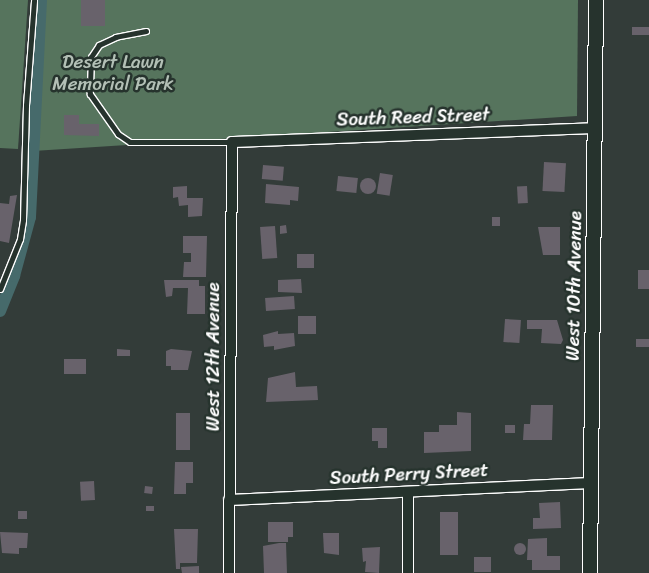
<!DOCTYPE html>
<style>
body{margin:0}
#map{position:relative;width:649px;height:573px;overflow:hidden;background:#333c39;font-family:Sriracha,sans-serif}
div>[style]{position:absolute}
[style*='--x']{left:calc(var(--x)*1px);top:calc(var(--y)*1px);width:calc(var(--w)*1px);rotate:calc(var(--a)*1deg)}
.green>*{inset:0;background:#56745d}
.canal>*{height:12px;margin:-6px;padding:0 6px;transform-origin:6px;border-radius:6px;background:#466a6b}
.building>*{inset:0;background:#68626b;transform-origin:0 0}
.round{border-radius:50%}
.roads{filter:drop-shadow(1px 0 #fff) drop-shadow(-1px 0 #fff) drop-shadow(0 1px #fff) drop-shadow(0 -1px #fff)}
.service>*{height:5px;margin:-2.5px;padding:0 2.5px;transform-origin:2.5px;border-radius:2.5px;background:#26332d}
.minor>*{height:10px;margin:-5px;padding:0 5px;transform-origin:5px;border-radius:5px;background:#26332d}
.secondary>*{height:14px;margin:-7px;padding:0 7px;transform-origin:7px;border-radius:7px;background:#26332d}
span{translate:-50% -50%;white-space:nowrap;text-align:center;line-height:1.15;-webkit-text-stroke:5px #26332d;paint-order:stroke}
.park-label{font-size:19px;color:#b3c0b6}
.street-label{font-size:19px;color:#fff}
</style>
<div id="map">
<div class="green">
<i style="clip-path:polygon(0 0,28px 0,18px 149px,0 148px)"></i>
<i style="clip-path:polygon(45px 0,578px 0,577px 116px,33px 151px)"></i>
</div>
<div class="canal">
<i style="--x:0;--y:311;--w:38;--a:-68"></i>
<i style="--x:14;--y:276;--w:61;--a:-74.8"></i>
<i style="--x:30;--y:217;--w:217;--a:-87.1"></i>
</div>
<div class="building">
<i style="left:81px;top:0;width:24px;height:26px"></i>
<i style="left:632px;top:27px;width:17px;height:8px"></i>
<i style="clip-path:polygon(64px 115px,79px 115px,79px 124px,99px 124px,99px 136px,64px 135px)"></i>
<i style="left:544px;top:162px;width:22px;height:29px;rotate:3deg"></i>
<i style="left:263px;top:165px;width:21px;height:14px;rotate:5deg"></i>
<i style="left:380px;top:173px;width:13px;height:21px;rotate:9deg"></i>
<i style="left:338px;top:176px;width:20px;height:15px;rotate:6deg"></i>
<i class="round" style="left:360px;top:178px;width:16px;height:16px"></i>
<i style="clip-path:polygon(266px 184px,299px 187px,298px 201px,290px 200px,290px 205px,265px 203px)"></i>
<i style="clip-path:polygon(187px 186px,187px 198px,203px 198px,202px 216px,188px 217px,188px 205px,179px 206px,178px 197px,173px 198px,173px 187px)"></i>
<i style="left:527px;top:186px;width:17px;height:10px;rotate:87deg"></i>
<i style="clip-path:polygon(17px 195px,9px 243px,0 241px,0 203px,9px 204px,10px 196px)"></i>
<i style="left:492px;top:217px;width:8px;height:9px"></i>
<i style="clip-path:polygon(286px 225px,287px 233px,280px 234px,280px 226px)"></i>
<i style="left:275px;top:226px;width:32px;height:15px;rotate:86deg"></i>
<i style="clip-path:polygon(538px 227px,560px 227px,560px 255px,543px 255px)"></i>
<i style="clip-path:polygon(183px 236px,207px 236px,206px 277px,183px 277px,184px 262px,191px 262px,191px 253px,183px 253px)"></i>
<i style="left:314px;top:254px;width:14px;height:17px;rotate:90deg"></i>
<i style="left:649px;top:270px;width:19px;height:11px;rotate:90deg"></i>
<i style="clip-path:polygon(301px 279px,302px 293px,278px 292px,278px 280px)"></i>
<i style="clip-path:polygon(164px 280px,199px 280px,199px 286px,205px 286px,205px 314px,187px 314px,188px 288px,173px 288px,172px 296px,166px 297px)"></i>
<i style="left:294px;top:296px;width:13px;height:29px;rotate:86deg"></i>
<i style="left:298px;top:316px;width:18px;height:18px"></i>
<i style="left:505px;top:319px;width:16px;height:23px;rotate:4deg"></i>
<i style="clip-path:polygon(527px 320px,557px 320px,563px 340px,561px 344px,541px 343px,542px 329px,527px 329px)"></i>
<i style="clip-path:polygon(278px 331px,278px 334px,294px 333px,295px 346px,274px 350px,274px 346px,264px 347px,263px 335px)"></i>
<i style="left:649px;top:339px;width:8px;height:13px;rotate:90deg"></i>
<i style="clip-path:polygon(117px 349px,130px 350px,130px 356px,117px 356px)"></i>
<i style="clip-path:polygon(171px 349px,192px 351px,188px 370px,171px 370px,171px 366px,166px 366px,166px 351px)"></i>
<i style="left:64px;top:359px;width:22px;height:15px"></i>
<i style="clip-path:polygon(295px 372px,296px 387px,317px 386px,318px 400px,266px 402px,268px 378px)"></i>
<i style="clip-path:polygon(531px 405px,553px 405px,552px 440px,523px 440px,524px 424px,530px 424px)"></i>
<i style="clip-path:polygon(457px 412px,471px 413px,471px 451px,424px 453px,424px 432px,439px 432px,439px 425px,457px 425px)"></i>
<i style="left:176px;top:413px;width:14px;height:37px"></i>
<i style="left:505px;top:425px;width:10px;height:8px"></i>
<i style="clip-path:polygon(372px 428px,387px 428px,387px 448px,378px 448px,378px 441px,372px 441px)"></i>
<i style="clip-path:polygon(175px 462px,193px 462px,193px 483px,186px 483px,186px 494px,174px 494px)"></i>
<i style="left:94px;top:481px;width:19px;height:14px;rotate:87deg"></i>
<i style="left:145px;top:486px;width:8px;height:7px;rotate:7deg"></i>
<i style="clip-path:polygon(560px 502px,561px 528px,533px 529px,533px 518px,540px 518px,539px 503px)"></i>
<i style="left:146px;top:506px;width:8px;height:5px"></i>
<i style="left:18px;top:511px;width:9px;height:8px"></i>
<i style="left:440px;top:512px;width:18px;height:43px"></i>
<i style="clip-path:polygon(268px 522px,293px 522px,293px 537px,288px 537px,288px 542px,268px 542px)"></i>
<i style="clip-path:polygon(174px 529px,198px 529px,197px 563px,180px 563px,180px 569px,176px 569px)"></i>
<i style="clip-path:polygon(0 532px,28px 533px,27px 548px,19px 548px,19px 554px,2px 553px)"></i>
<i style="clip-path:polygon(323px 533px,339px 533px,339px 555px,324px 553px)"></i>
<i style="clip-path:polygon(547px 538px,547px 556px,560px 556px,560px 570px,532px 570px,532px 560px,527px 560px,528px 539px)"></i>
<i style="clip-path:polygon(279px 543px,286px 543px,287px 573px,264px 573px,263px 546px)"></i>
<i class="round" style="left:514px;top:543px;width:12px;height:12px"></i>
<i style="clip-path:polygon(380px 547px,379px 573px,365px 572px,366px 561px,363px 562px,362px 548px)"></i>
<i style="left:474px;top:557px;width:17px;height:15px"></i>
<i style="clip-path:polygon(199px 566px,199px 573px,182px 573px,181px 567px)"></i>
</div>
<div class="roads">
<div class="service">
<i style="--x:146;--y:31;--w:31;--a:169"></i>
<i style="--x:116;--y:37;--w:19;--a:155"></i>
<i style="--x:99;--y:45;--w:14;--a:124"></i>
<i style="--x:91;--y:57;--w:37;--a:92"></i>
<i style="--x:90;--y:94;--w:49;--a:55"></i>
<i style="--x:118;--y:134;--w:14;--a:34"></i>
<i style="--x:130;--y:142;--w:102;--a:0"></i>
<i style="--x:0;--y:289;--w:54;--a:-68.2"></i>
<i style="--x:20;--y:239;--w:19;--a:-81"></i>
<i style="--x:23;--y:220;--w:115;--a:-88.5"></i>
<i style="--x:26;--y:105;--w:105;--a:-85.6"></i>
</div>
<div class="minor">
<i style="--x:229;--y:500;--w:362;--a:-2.7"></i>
<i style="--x:229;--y:573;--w:431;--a:-89.6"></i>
<i style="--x:232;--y:142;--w:363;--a:-2.2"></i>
<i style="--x:408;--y:573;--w:81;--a:-90"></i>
</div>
<div class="secondary">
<i style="--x:590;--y:573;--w:573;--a:-89.4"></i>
</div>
</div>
<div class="park-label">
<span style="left:113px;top:73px">Desert Lawn<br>Memorial Park</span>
</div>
<div class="street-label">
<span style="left:413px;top:117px;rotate:-2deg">South Reed Street</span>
<span style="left:574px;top:286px;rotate:-89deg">West 10th Avenue</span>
<span style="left:213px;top:357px;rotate:-90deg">West 12th Avenue</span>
<span style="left:409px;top:474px;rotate:-3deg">South Perry Street</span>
</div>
</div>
